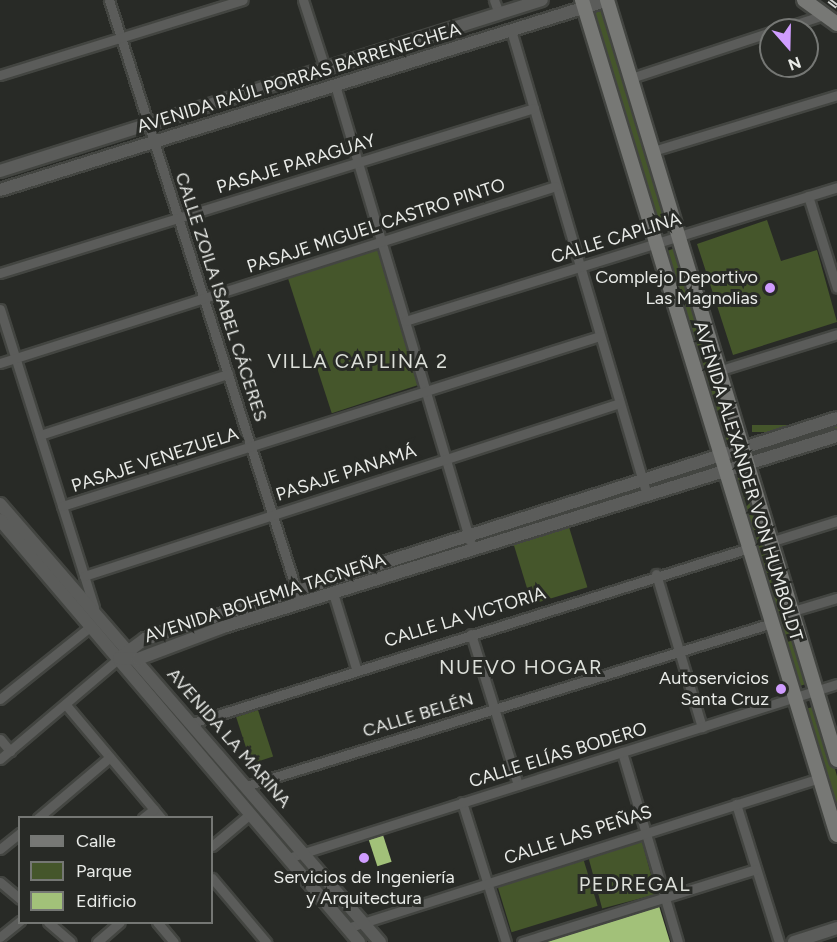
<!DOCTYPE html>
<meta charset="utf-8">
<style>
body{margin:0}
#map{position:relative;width:837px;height:942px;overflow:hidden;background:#282a26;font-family:Figtree,sans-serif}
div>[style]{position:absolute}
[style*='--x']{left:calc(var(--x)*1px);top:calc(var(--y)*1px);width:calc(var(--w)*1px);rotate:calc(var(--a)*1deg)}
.green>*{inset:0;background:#45562b;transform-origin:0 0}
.building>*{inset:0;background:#a2c179;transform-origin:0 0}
.roads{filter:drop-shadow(2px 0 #434541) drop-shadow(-2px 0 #434541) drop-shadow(0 2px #434541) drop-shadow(0 -2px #434541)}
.minor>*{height:9px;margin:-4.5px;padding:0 4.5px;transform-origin:4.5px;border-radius:4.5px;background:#5b5c5a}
.tertiary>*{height:12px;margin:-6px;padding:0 6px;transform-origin:6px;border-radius:6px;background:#5b5c5a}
.secondary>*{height:14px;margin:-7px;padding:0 7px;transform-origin:7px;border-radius:7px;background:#777875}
.rail>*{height:5px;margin-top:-2.5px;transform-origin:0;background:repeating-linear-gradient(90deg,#282a26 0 9px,#d0d2cf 0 18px);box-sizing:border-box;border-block:2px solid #d0d2cf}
.dots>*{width:16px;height:16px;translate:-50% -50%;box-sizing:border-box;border:3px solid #282a26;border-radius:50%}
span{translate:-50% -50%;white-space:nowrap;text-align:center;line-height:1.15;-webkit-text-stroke:6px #282a26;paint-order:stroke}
.street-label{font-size:18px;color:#e9ebe8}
.poi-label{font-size:18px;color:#e9ebe8}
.right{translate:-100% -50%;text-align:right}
.neighbourhood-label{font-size:20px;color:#dcdfd9;letter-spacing:1.5px}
.legend{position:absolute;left:18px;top:816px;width:195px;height:108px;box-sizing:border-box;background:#282a26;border:2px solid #757774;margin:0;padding:8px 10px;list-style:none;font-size:18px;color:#e9ebe8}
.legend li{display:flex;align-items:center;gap:12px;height:30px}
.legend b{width:30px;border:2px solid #757774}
.north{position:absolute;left:759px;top:18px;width:60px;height:60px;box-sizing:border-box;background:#282a26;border:2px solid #757774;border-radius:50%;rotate:160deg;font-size:16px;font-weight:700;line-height:24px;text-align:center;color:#e9ebe8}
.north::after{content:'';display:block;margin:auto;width:21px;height:27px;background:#d09dff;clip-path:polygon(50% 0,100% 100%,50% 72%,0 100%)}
</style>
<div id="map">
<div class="green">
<i style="clip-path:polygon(604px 10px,672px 225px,660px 228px,594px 13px)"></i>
<i style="clip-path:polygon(767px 220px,781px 261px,817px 250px,837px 322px,733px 355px,697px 244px)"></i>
<i style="left:377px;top:245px;width:146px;height:95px;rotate:72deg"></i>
<i style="clip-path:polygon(678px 247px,737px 442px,728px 445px,667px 251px)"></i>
<i style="left:837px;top:425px;width:7px;height:85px;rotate:90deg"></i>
<i style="left:748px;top:475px;width:217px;height:11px;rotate:74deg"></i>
<i style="left:569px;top:527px;width:63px;height:58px;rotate:73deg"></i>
<i style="clip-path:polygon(817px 706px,837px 776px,837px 817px,805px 709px)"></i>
<i style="left:258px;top:710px;width:49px;height:23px;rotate:72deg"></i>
<i style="left:642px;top:841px;width:55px;height:56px;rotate:75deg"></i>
<i style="left:583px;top:858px;width:50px;height:90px;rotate:73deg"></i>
</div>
<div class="building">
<i style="left:383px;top:835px;width:28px;height:15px;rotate:72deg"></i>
<i style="clip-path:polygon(659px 906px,670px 942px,546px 942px,546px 941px)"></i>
</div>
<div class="roads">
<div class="minor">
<i style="--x:109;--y:0;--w:624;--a:72.38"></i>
<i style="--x:303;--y:0;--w:71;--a:72.1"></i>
<i style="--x:494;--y:0;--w:15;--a:70"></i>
<i style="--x:511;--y:30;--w:484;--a:73.7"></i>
<i style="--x:778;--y:30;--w:48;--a:-18.1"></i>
<i style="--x:0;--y:75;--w:254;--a:-17.2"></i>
<i style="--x:631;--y:78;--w:147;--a:-18.2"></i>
<i style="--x:335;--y:85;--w:476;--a:73.5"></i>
<i style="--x:653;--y:151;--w:192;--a:-16.9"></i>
<i style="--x:808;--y:196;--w:96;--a:72.5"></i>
<i style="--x:0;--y:273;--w:559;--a:-17.17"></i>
<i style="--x:0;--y:309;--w:313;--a:72.5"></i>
<i style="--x:405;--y:321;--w:452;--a:-17.2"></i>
<i style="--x:0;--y:363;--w:583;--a:-17.66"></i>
<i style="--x:721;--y:370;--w:121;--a:-17.2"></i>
<i style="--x:40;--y:435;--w:198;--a:-18"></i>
<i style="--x:62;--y:506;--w:564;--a:-17.54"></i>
<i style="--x:773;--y:541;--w:67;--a:-17.4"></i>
<i style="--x:656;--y:574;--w:160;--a:73.3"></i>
<i style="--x:84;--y:576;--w:563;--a:-17.89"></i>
<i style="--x:333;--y:593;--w:78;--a:73"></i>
<i style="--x:793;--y:611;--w:46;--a:-16.5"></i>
<i style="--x:471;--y:634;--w:158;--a:72.7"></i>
<i style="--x:0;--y:699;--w:115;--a:-38.7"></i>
<i style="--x:66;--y:705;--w:148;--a:49.9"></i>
<i style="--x:192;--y:723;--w:584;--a:-17.44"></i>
<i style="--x:0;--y:739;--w:16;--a:50"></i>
<i style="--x:622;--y:752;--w:198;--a:73.6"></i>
<i style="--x:0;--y:759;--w:156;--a:-40.3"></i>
<i style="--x:246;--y:786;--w:551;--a:-17.22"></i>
<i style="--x:462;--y:802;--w:147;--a:72.6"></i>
<i style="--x:736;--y:804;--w:145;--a:72.7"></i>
<i style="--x:38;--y:818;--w:94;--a:-40.3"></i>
<i style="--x:143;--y:818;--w:14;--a:-39"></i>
<i style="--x:212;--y:846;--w:50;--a:-40.1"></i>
<i style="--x:0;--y:849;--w:26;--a:-39"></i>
<i style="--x:288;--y:858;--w:576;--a:-17.59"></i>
<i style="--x:212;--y:878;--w:84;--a:49.8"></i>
<i style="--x:0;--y:882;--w:26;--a:40"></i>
<i style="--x:48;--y:922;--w:30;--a:41"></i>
<i style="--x:157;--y:922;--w:26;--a:50"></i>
<i style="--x:347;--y:928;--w:496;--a:-17.6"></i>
<i style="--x:0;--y:937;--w:26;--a:-39"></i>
<i style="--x:97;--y:942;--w:30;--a:-41"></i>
<i style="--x:522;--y:942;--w:245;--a:-17.3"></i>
</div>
<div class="tertiary">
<i style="--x:0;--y:171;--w:568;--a:-17.51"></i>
<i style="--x:0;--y:190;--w:637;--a:-17.35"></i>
<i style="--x:0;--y:504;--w:580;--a:49.06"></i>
<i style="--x:0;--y:520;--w:554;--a:49.61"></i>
<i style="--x:119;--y:658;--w:32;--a:-36"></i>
<i style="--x:145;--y:639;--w:726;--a:-17.71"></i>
<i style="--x:119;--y:658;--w:19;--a:3"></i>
<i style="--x:138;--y:659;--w:91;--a:-20.6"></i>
<i style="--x:223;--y:627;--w:643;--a:-17.28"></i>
<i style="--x:794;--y:942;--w:45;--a:-18"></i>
</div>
<div class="secondary">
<i style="--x:582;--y:0;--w:873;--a:73.02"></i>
<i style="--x:607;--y:0;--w:794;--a:73.16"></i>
<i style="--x:804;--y:0;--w:41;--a:36"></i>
</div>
</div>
<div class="rail">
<i style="--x:829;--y:0;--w:10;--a:37"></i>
</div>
<div class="dots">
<i style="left:770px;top:288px;background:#d09dff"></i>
<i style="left:781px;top:689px;background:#d09dff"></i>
<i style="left:364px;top:858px;background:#d09dff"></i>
</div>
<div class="street-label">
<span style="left:299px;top:78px;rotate:-17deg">AVENIDA RAÚL PORRAS BARRENECHEA</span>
<span style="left:296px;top:164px;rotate:-17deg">PASAJE PARAGUAY</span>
<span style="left:376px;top:226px;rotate:-18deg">PASAJE MIGUEL CASTRO PINTO</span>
<span style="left:616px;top:238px;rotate:-17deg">CALLE CAPLINA</span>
<span style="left:221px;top:297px;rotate:72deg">CALLE ZOILA ISABEL CÁCERES</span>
<span style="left:155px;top:460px;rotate:-18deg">PASAJE VENEZUELA</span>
<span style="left:346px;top:473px;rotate:-18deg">PASAJE PANAMÁ</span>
<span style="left:748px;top:481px;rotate:73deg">AVENIDA ALEXANDER VON HUMBOLDT</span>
<span style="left:265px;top:598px;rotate:-18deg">AVENIDA BOHEMIA TACNEÑA</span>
<span style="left:465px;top:617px;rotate:-17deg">CALLE LA VICTORIA</span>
<span style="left:418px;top:715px;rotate:-17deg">CALLE BELÉN</span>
<span style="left:229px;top:738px;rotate:49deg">AVENIDA LA MARINA</span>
<span style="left:558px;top:755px;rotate:-17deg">CALLE ELÍAS BODERO</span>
<span style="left:578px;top:835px;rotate:-18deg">CALLE LAS PEÑAS</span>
</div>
<div class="poi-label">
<span class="right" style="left:758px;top:288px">Complejo Deportivo<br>Las Magnolias</span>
<span class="right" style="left:769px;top:689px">Autoservicios<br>Santa Cruz</span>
<span style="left:364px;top:888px">Servicios de Ingeniería<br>y Arquitectura</span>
</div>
<div class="neighbourhood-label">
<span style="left:358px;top:361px">VILLA CAPLINA 2</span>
<span style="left:521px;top:667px">NUEVO HOGAR</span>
<span style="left:635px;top:884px">PEDREGAL</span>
</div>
<ul class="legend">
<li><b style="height:8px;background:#777875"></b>Calle</li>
<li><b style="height:16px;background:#45562b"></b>Parque</li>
<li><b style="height:16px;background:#a2c179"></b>Edificio</li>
</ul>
<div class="north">N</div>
</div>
